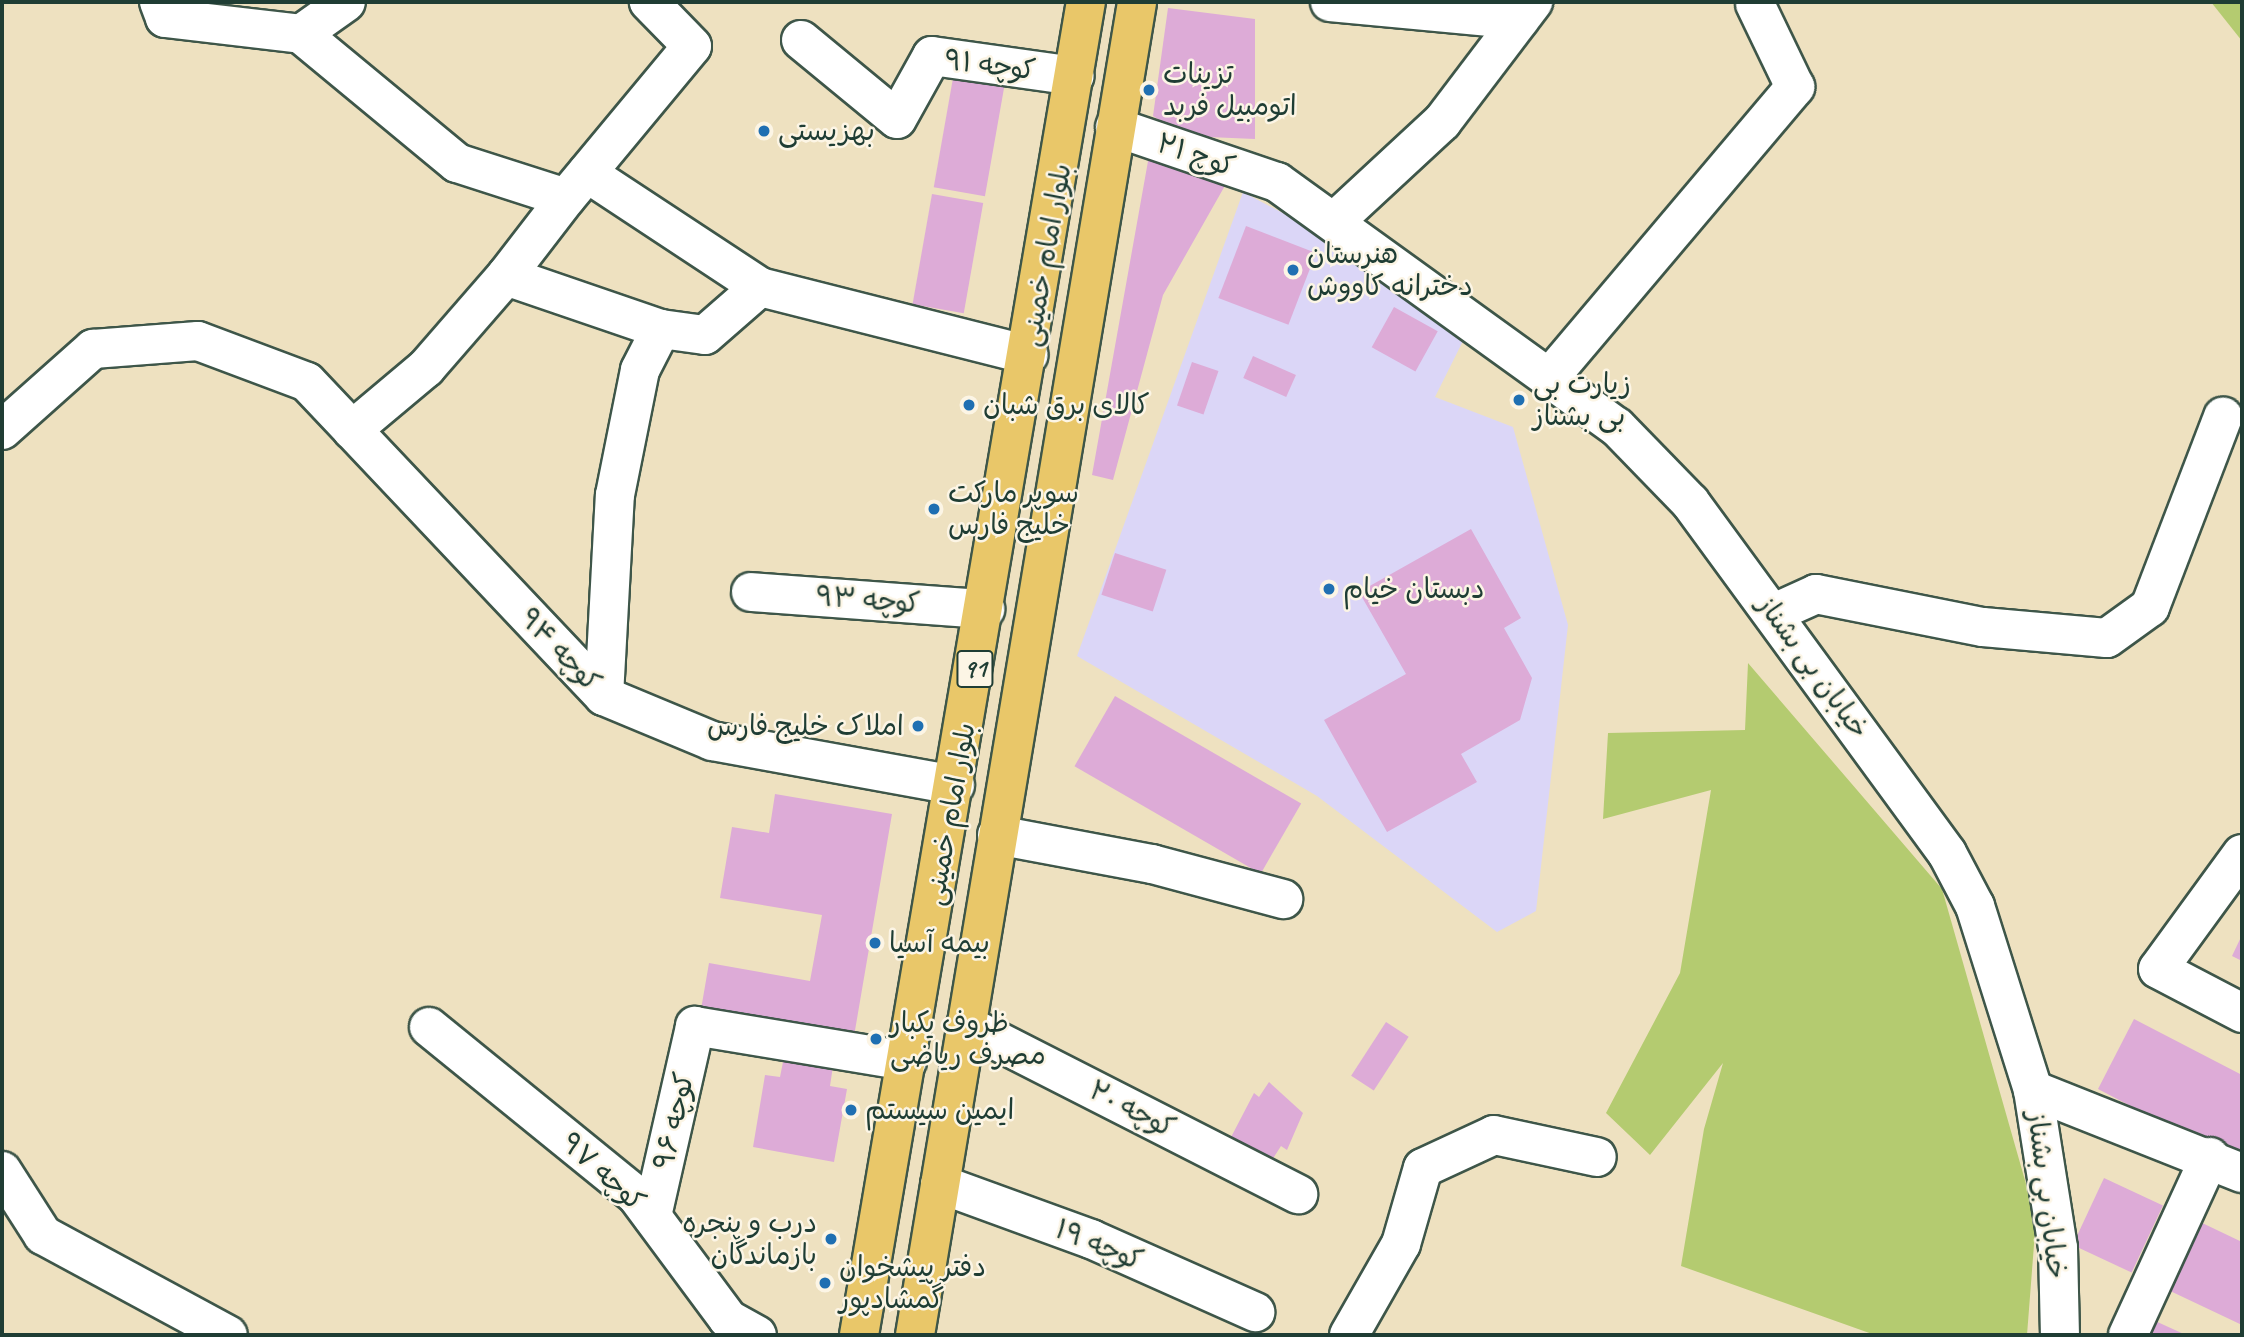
<!DOCTYPE html>
<meta charset="utf-8">
<style>
body{margin:0}
#map{position:relative;width:2244px;height:1337px;overflow:hidden;background:#eee1c0;font-family:Caveat,"Playpen Sans Arabic",sans-serif}
div>[style]{position:absolute}
[style*='--x']{left:calc(var(--x)*1px);top:calc(var(--y)*1px);width:calc(var(--w)*1px);rotate:calc(var(--a)*1deg)}
.built>*{inset:0;background:#dbd6f7}
.green>*{inset:0;background:#b4cb70}
.building>*{inset:0;background:#ddabd7;transform-origin:0 0}
.roads{filter:drop-shadow(2px 0 #3e5649) drop-shadow(-2px 0 #3e5649) drop-shadow(0 2px #3e5649) drop-shadow(0 -2px #3e5649)}
.minor>*{height:38px;margin:-19px;padding:0 19px;transform-origin:19px;border-radius:19px;background:#fff}
.primary>*{height:38px;margin:-19px;padding:0 19px;transform-origin:19px;border-radius:19px;background:#e9c769}
.dots>*{width:19px;height:19px;translate:-50% -50%;box-sizing:border-box;border:4px solid #fcf5e5;border-radius:50%}
span{translate:-50% -50%;white-space:nowrap;text-align:center;line-height:1.15;-webkit-text-stroke:5px #fcf5e5;paint-order:stroke}
.shield-label span{padding:2px 5px;background:#fcf5e5;border:2px solid;border-radius:5px;-webkit-text-stroke-width:0}
.shield-label{font-size:26px;color:#1f3d34;font-weight:700}
.street-label{font-size:28px;color:#1f3d34}
.poi-label{font-size:28px;color:#1f3d34}
.left{translate:0 -50%;text-align:left}
.right{translate:-100% -50%;text-align:right}
.frame{position:absolute;inset:0;border:4px solid #1f3d34;pointer-events:none}
</style>
<div id="map">
<div class="built">
<i style="clip-path:polygon(1243px 192px,1324px 235px,1465px 337px,1435px 397px,1513px 427px,1568px 625px,1536px 911px,1497px 932px,1317px 796px,1077px 656px)"></i>
</div>
<div class="green">
<i style="clip-path:polygon(2211px 2px,2242px 2px,2242px 41px)"></i>
<i style="clip-path:polygon(1748px 663px,1942px 889px,2036px 1219px,2027px 1335px,1875px 1335px,1681px 1266px,1704px 1129px,1723px 1063px,1650px 1155px,1606px 1113px,1680px 973px,1711px 790px,1603px 819px,1608px 733px,1745px 730px)"></i>
</div>
<div class="building">
<i style="clip-path:polygon(1168px 8px,1255px 19px,1255px 139px,1185px 136px,1153px 116px)"></i>
<i style="left:953px;top:78px;width:52px;height:111px;rotate:10deg"></i>
<i style="clip-path:polygon(1150px 150px,1231px 175px,1163px 295px,1113px 480px,1092px 475px)"></i>
<i style="left:932px;top:194px;width:52px;height:112px;rotate:10deg"></i>
<i style="left:1246px;top:226px;width:75px;height:77px;rotate:21deg"></i>
<i style="left:1394px;top:307px;width:50px;height:46px;rotate:29deg"></i>
<i style="left:1253px;top:356px;width:47px;height:24px;rotate:24deg"></i>
<i style="left:1192px;top:362px;width:28px;height:46px;rotate:19deg"></i>
<i style="clip-path:polygon(1471px 529px,1521px 618px,1504px 628px,1532px 678px,1520px 720px,1461px 754px,1477px 782px,1387px 832px,1324px 720px,1406px 674px,1359px 592px)"></i>
<i style="left:1115px;top:553px;width:54px;height:44px;rotate:18deg"></i>
<i style="left:1115px;top:696px;width:215px;height:81px;rotate:30deg"></i>
<i style="clip-path:polygon(775px 794px,892px 814px,852px 1048px,699px 1021px,709px 963px,810px 981px,822px 915px,720px 898px,732px 827px,769px 833px)"></i>
<i style="clip-path:polygon(2242px 935px,2242px 961px,2232px 956px)"></i>
<i style="clip-path:polygon(2134px 1019px,2242px 1075px,2242px 1164px,2098px 1089px)"></i>
<i style="left:1386px;top:1022px;width:27px;height:64px;rotate:33deg"></i>
<i style="clip-path:polygon(784px 1057px,833px 1066px,830px 1086px,847px 1089px,834px 1162px,753px 1147px,765px 1075px,780px 1077px)"></i>
<i style="clip-path:polygon(1269px 1082px,1303px 1113px,1287px 1150px,1281px 1146px,1272px 1160px,1229px 1141px,1254px 1093px,1259px 1097px)"></i>
<i style="left:2104px;top:1178px;width:65px;height:74px;rotate:25deg"></i>
<i style="clip-path:polygon(2198px 1221px,2242px 1242px,2242px 1325px,2166px 1289px)"></i>
<i style="clip-path:polygon(2153px 1320px,2186px 1335px,2146px 1335px)"></i>
</div>
<div class="roads">
<div class="minor">
<i style="--x:159;--y:2;--w:17;--a:69"></i>
<i style="--x:165;--y:18;--w:137;--a:6.7"></i>
<i style="--x:301;--y:34;--w:202;--a:39.6"></i>
<i style="--x:457;--y:163;--w:114;--a:17.8"></i>
<i style="--x:566;--y:198;--w:98;--a:127.6"></i>
<i style="--x:506;--y:276;--w:164;--a:18.9"></i>
<i style="--x:661;--y:329;--w:44;--a:7.8"></i>
<i style="--x:705;--y:335;--w:73;--a:-41.1"></i>
<i style="--x:760;--y:287;--w:277;--a:14.2"></i>
<i style="--x:1330;--y:2;--w:190;--a:5.4"></i>
<i style="--x:301;--y:34;--w:55;--a:-35.4"></i>
<i style="--x:801;--y:40;--w:124;--a:39.5"></i>
<i style="--x:897;--y:119;--w:72;--a:-60.9"></i>
<i style="--x:932;--y:56;--w:144;--a:8"></i>
<i style="--x:1115;--y:127;--w:171;--a:18.8"></i>
<i style="--x:1277;--y:182;--w:419;--a:35.8"></i>
<i style="--x:1617;--y:427;--w:105;--a:45.8"></i>
<i style="--x:1690;--y:502;--w:435;--a:53.8"></i>
<i style="--x:1947;--y:853;--w:60;--a:62.2"></i>
<i style="--x:1975;--y:906;--w:193;--a:72.5"></i>
<i style="--x:2033;--y:1090;--w:160;--a:81"></i>
<i style="--x:2058;--y:1248;--w:87;--a:88.7"></i>
<i style="--x:587;--y:173;--w:207;--a:33.4"></i>
<i style="--x:566;--y:198;--w:197;--a:-50.3"></i>
<i style="--x:692;--y:46;--w:62;--a:-134.3"></i>
<i style="--x:1335;--y:221;--w:146;--a:-42.8"></i>
<i style="--x:1442;--y:122;--w:151;--a:-52.8"></i>
<i style="--x:1550;--y:377;--w:380;--a:-49.8"></i>
<i style="--x:1795;--y:87;--w:92;--a:-115.7"></i>
<i style="--x:2;--y:430;--w:122;--a:-41.7"></i>
<i style="--x:93;--y:349;--w:105;--a:-4.4"></i>
<i style="--x:198;--y:341;--w:116;--a:20.6"></i>
<i style="--x:307;--y:382;--w:432;--a:46.6"></i>
<i style="--x:604;--y:696;--w:117;--a:22.6"></i>
<i style="--x:712;--y:741;--w:247;--a:10.3"></i>
<i style="--x:352;--y:430;--w:97;--a:-40"></i>
<i style="--x:426;--y:368;--w:122;--a:-49"></i>
<i style="--x:751;--y:592;--w:235;--a:4.2"></i>
<i style="--x:1774;--y:613;--w:46;--a:-24.3"></i>
<i style="--x:1816;--y:594;--w:170;--a:11.2"></i>
<i style="--x:1983;--y:627;--w:124;--a:5.1"></i>
<i style="--x:2107;--y:638;--w:53;--a:-35.8"></i>
<i style="--x:2150;--y:607;--w:204;--a:-69"></i>
<i style="--x:604;--y:696;--w:201;--a:-86.9"></i>
<i style="--x:615;--y:495;--w:127;--a:-78.7"></i>
<i style="--x:640;--y:370;--w:46;--a:-62.9"></i>
<i style="--x:997;--y:835;--w:158;--a:10.6"></i>
<i style="--x:1152;--y:864;--w:136;--a:15"></i>
<i style="--x:2242;--y:854;--w:142;--a:126.1"></i>
<i style="--x:2158;--y:969;--w:95;--a:27.6"></i>
<i style="--x:966;--y:1025;--w:373;--a:27"></i>
<i style="--x:429;--y:1027;--w:267;--a:39.1"></i>
<i style="--x:636;--y:1195;--w:154;--a:53.4"></i>
<i style="--x:728;--y:1319;--w:33;--a:29"></i>
<i style="--x:2033;--y:1090;--w:225;--a:21.7"></i>
<i style="--x:2;--y:1171;--w:76;--a:57.4"></i>
<i style="--x:43;--y:1235;--w:210;--a:28.4"></i>
<i style="--x:940;--y:1184;--w:161;--a:20"></i>
<i style="--x:1091;--y:1239;--w:180;--a:24"></i>
<i style="--x:652;--y:1216;--w:195;--a:-77.2"></i>
<i style="--x:695;--y:1026;--w:215;--a:9.4"></i>
<i style="--x:1349;--y:1335;--w:105;--a:-60.3"></i>
<i style="--x:1401;--y:1244;--w:79;--a:-73.9"></i>
<i style="--x:1423;--y:1168;--w:78;--a:-24.9"></i>
<i style="--x:1494;--y:1135;--w:105;--a:12.1"></i>
<i style="--x:2128;--y:1335;--w:196;--a:-65.3"></i>
</div>
<div class="primary">
<i style="--x:859;--y:1335;--w:1352;--a:-80.34"></i>
<i style="--x:915;--y:1335;--w:1351;--a:-80.54"></i>
</div>
</div>
<div class="dots">
<i style="left:1149px;top:90px;background:#1f6fb2"></i>
<i style="left:764px;top:131px;background:#1f6fb2"></i>
<i style="left:1293px;top:270px;background:#1f6fb2"></i>
<i style="left:1519px;top:400px;background:#1f6fb2"></i>
<i style="left:969px;top:405px;background:#1f6fb2"></i>
<i style="left:934px;top:509px;background:#1f6fb2"></i>
<i style="left:1329px;top:589px;background:#1f6fb2"></i>
<i style="left:918px;top:726px;background:#1f6fb2"></i>
<i style="left:875px;top:943px;background:#1f6fb2"></i>
<i style="left:876px;top:1039px;background:#1f6fb2"></i>
<i style="left:851px;top:1110px;background:#1f6fb2"></i>
<i style="left:831px;top:1239px;background:#1f6fb2"></i>
<i style="left:825px;top:1283px;background:#1f6fb2"></i>
</div>
<div class="shield-label">
<span style="left:975px;top:669px">91</span>
</div>
<div class="street-label">
<span style="left:990px;top:65px;rotate:7deg">کوچه ۹۱</span>
<span style="left:1196px;top:155px;rotate:19deg">کوچ ۲۱</span>
<span style="left:1046px;top:255px;rotate:-80deg">بلوار امام خمینی</span>
<span style="left:868px;top:600px;rotate:4deg">کوچه ۹۳</span>
<span style="left:560px;top:650px;rotate:46deg">کوچه ۹۴</span>
<span style="left:1813px;top:667px;rotate:54deg">خیابان بی بشناز</span>
<span style="left:950px;top:814px;rotate:-80deg">بلوار امام خمینی</span>
<span style="left:1132px;top:1109px;rotate:27deg">کوچه ۲۰</span>
<span style="left:674px;top:1121px;rotate:-77deg">کوچه ۹۶</span>
<span style="left:603px;top:1172px;rotate:42deg">کوچه ۹۷</span>
<span style="left:2047px;top:1195px;rotate:83deg">خیابان بی بشناز</span>
<span style="left:1099px;top:1245px;rotate:22deg">کوچه ۱۹</span>
</div>
<div class="poi-label">
<span class="left" style="left:1163px;top:90px">تزینات<br>اتومبیل فربد</span>
<span class="left" style="left:778px;top:131px">بهزیستی</span>
<span class="left" style="left:1307px;top:270px">هنرستان<br>دخترانه کاووش</span>
<span class="left" style="left:1533px;top:400px">زیارت بی<br>بی بشناز</span>
<span class="left" style="left:983px;top:405px">کالای برق شبان</span>
<span class="left" style="left:948px;top:509px">سوپر مارکت<br>خلیج فارس</span>
<span class="left" style="left:1343px;top:589px">دبستان خیام</span>
<span class="right" style="left:904px;top:726px">املاک خلیج فارس</span>
<span class="left" style="left:889px;top:943px">بیمه آسیا</span>
<span class="left" style="left:890px;top:1039px">ظروف یکبار<br>مصرف ریاضی</span>
<span class="left" style="left:865px;top:1110px">ایمین سیستم</span>
<span class="right" style="left:817px;top:1239px">درب و پنجره<br>بازماندگان</span>
<span class="left" style="left:839px;top:1283px">دفتر پیشخوان<br>گمشادپور</span>
</div>
<div class="frame"></div>
</div>
